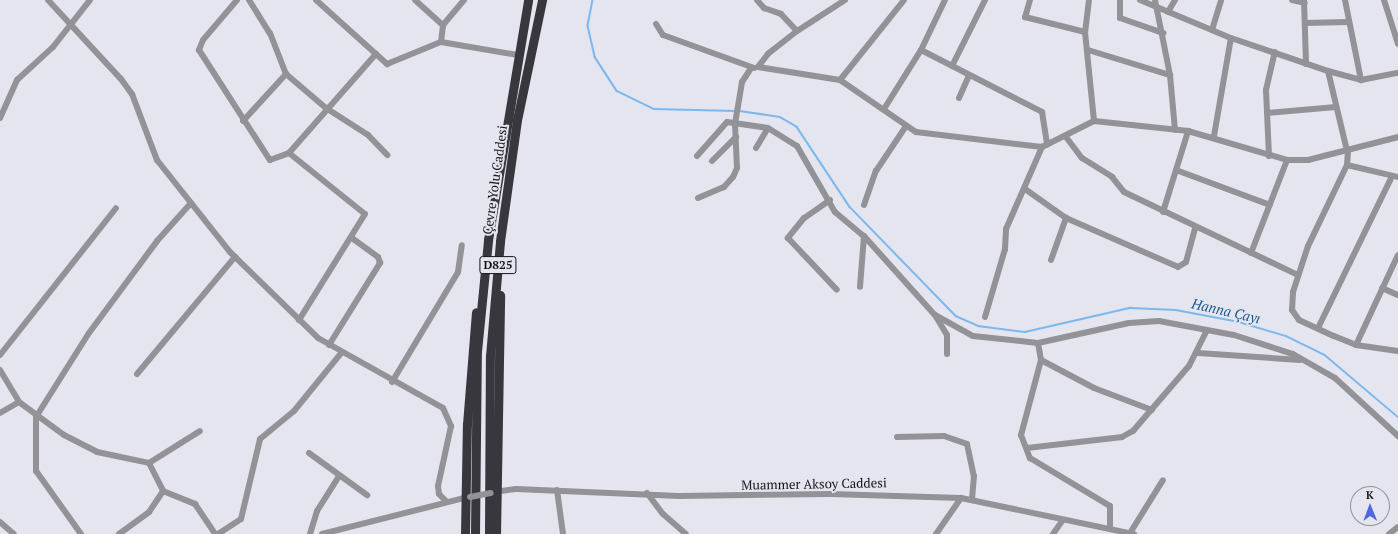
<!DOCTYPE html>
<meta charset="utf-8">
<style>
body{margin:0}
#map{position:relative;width:1398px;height:534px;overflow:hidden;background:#e4e5ef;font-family:"PT Serif",serif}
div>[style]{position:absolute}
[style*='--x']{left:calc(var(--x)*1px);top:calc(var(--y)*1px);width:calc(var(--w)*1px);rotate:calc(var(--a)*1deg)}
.stream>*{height:1.5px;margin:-0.75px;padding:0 0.75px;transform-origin:0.75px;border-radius:0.75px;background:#7cb8ed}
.minor>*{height:6px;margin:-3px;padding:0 3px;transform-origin:3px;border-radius:3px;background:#939296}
.highway>*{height:9px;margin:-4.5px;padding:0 4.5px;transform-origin:4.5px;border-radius:4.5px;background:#39373e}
.minor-bridge>*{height:6px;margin:-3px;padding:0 3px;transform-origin:3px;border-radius:3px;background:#939296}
span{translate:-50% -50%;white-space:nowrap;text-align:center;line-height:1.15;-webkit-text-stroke:4px #e4e5ef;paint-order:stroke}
.shield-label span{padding:1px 3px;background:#e4e5ef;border:1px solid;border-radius:3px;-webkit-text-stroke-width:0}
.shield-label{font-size:12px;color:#141518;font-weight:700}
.street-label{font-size:13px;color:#141518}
.water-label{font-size:14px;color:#1a5b8d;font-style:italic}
.north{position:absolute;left:1350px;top:486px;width:40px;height:40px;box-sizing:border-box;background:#e4e5ef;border:1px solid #919299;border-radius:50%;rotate:359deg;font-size:11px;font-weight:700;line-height:16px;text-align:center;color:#141518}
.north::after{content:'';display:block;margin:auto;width:14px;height:18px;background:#4f68dd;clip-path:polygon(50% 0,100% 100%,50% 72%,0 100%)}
</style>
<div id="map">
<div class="stream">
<i style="--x:593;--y:0;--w:26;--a:101"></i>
<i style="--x:588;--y:26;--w:32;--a:77"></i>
<i style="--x:595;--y:57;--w:40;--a:57.1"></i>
<i style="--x:617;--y:91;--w:41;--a:25.9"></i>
<i style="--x:654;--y:109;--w:82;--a:1.4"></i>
<i style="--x:740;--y:111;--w:40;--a:8.5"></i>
<i style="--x:780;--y:117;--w:20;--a:30"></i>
<i style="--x:797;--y:127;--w:96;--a:56.5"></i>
<i style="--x:850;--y:207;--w:152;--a:45.8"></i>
<i style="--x:956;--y:316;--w:24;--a:24"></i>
<i style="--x:978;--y:326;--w:47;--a:7.3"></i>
<i style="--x:1025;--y:332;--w:108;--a:-12.9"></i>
<i style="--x:1130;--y:308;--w:46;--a:2.5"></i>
<i style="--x:1176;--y:310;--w:64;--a:10.8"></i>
<i style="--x:1239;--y:322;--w:49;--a:16.6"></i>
<i style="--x:1286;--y:336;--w:43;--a:26"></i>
<i style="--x:1325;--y:355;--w:96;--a:40.3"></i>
</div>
<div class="minor">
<i style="--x:48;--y:0;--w:108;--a:47.3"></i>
<i style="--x:121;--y:79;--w:19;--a:54"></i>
<i style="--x:132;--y:94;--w:71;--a:69.3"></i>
<i style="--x:157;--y:160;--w:117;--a:51.6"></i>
<i style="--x:230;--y:252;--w:123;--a:44.3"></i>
<i style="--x:318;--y:338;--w:143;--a:29.2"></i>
<i style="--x:443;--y:408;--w:20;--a:66"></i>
<i style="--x:451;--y:426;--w:61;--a:102.2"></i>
<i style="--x:438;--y:486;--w:8;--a:83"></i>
<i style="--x:439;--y:494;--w:11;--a:45"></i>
<i style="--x:237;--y:0;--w:52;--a:130.4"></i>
<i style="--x:203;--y:40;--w:11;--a:112"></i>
<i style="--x:199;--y:50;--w:131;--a:57.2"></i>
<i style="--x:270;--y:160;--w:20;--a:-20"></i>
<i style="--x:289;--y:153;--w:132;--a:-48.7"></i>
<i style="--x:249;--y:0;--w:39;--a:58"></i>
<i style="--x:270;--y:33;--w:44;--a:68.7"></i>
<i style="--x:286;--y:74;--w:52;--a:40.4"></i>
<i style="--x:326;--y:108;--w:50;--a:32.7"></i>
<i style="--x:368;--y:135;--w:28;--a:46"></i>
<i style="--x:316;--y:0;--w:96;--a:42"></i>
<i style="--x:387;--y:64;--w:58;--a:-22.2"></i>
<i style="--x:441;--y:42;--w:78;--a:9.6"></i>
<i style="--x:415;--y:0;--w:38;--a:42"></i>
<i style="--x:757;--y:0;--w:11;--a:49"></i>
<i style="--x:764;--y:8;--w:18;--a:19"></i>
<i style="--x:781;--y:14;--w:23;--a:47"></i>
<i style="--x:845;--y:0;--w:57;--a:147.1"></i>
<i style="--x:797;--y:31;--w:37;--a:142"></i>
<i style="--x:768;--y:54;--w:16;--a:128"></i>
<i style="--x:758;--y:67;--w:83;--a:9"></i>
<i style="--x:840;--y:80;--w:92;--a:34.4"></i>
<i style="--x:916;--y:132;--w:127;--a:6.8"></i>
<i style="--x:1042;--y:147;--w:58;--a:-26.6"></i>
<i style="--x:1094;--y:121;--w:95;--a:6.1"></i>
<i style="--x:1188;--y:131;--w:103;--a:16.3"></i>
<i style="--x:1287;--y:160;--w:21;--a:0"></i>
<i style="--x:1308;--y:160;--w:93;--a:-14.3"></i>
<i style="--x:1030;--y:0;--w:18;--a:106"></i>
<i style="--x:1025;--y:17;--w:62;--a:14"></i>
<i style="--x:1089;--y:0;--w:32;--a:97"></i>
<i style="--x:1085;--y:32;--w:89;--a:84.2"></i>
<i style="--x:1120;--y:0;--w:18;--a:90"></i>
<i style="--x:1120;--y:18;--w:46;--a:19.2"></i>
<i style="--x:1140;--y:0;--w:99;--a:22.7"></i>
<i style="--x:1231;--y:38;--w:102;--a:18.8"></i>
<i style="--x:1328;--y:71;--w:34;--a:15"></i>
<i style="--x:1361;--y:80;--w:38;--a:-11"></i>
<i style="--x:1155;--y:0;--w:76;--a:78.7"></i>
<i style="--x:1170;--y:75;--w:55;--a:84.8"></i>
<i style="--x:1292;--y:0;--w:13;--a:13"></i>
<i style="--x:1304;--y:0;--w:64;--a:88.2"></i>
<i style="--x:1345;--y:0;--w:82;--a:78.7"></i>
<i style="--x:1384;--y:0;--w:46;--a:72.3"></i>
<i style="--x:1168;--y:12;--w:14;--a:-60"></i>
<i style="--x:1305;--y:23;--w:43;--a:-1.3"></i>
<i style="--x:656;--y:24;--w:13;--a:58"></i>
<i style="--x:663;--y:35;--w:97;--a:19.9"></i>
<i style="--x:1212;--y:30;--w:31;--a:-73"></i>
<i style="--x:441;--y:42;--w:17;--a:-83"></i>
<i style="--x:443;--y:25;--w:33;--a:-50"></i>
<i style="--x:921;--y:50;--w:136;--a:27.1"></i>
<i style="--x:1042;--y:112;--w:33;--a:81"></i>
<i style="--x:1088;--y:50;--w:86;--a:17"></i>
<i style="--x:952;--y:66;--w:74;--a:-63.4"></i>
<i style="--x:1328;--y:71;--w:82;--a:76.6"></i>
<i style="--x:840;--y:80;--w:102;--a:-51.3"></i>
<i style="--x:959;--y:98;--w:24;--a:-66"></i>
<i style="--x:884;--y:109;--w:70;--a:-57.9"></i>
<i style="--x:921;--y:50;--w:55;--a:-64.4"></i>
<i style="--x:1267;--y:113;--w:69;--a:-5"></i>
<i style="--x:0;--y:118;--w:42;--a:-65.9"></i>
<i style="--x:17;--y:80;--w:49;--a:-42.5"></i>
<i style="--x:53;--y:47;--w:60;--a:-51.8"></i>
<i style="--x:243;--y:121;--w:64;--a:-47.5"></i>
<i style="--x:1214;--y:136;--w:99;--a:-80.2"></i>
<i style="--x:1066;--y:137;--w:26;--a:53"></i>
<i style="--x:1082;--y:158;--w:36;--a:32"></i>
<i style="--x:1112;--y:177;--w:19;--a:51"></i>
<i style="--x:1124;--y:192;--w:193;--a:25.5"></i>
<i style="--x:756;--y:148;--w:23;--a:-59"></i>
<i style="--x:1348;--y:151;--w:14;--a:94"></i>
<i style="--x:1347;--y:165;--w:90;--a:115.7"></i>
<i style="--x:1308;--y:246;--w:48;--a:108.1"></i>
<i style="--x:1293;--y:292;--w:18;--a:93"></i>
<i style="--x:1292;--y:310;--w:12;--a:55"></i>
<i style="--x:1299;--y:320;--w:38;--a:25"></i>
<i style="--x:1334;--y:336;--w:24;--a:22"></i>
<i style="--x:1356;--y:345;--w:42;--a:8.1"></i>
<i style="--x:289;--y:153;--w:97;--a:38.8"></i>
<i style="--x:365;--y:214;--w:125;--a:121.9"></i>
<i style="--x:697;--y:156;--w:45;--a:-48.6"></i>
<i style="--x:727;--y:122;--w:41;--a:8.3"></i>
<i style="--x:768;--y:128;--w:34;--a:32"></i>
<i style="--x:797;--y:146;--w:76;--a:60.1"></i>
<i style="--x:835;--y:212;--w:38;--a:40"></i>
<i style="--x:864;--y:236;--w:51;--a:94.5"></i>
<i style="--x:1269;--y:156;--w:66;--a:-92.6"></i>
<i style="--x:1266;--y:90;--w:39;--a:-77"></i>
<i style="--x:712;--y:161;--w:34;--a:-45"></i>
<i style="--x:1347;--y:165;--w:52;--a:13.2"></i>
<i style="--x:1176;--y:170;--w:100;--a:20.4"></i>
<i style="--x:1025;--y:189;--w:50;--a:35.3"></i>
<i style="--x:1066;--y:218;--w:122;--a:23.6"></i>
<i style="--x:1178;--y:267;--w:9;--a:-32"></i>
<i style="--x:1186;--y:262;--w:35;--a:-75"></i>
<i style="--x:698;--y:198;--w:28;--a:-23"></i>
<i style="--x:724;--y:187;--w:13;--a:-48"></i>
<i style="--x:733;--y:177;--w:10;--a:-66"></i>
<i style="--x:737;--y:168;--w:44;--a:-92.6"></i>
<i style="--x:735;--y:124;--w:43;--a:-80.5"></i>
<i style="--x:742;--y:82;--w:17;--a:-57"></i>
<i style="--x:830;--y:200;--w:32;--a:145"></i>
<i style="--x:804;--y:218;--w:26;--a:129"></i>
<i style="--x:788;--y:238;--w:71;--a:46.7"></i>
<i style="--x:864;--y:205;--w:36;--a:-71"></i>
<i style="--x:876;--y:171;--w:54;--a:-56.3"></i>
<i style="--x:1163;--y:212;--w:85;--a:-72.8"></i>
<i style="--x:864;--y:236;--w:106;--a:48.1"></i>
<i style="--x:935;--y:315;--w:23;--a:59"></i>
<i style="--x:947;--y:335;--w:19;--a:90"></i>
<i style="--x:1251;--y:253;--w:100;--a:-68.8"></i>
<i style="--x:1051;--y:260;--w:45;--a:-70.3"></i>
<i style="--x:1382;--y:288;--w:17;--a:24"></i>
<i style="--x:935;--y:315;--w:43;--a:28.9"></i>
<i style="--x:973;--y:336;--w:65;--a:6.1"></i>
<i style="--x:1038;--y:343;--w:17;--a:80"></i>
<i style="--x:1041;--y:360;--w:78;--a:104.9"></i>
<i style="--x:1021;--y:435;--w:25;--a:69"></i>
<i style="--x:1030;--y:458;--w:93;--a:31"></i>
<i style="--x:1110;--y:506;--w:23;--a:90"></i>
<i style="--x:985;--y:317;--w:71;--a:-73.6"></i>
<i style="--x:1005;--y:249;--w:20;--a:-87"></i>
<i style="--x:1006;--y:229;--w:90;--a:-66.3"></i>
<i style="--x:1318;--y:328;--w:169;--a:-64"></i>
<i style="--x:1038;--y:343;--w:93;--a:-12.4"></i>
<i style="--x:1129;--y:323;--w:30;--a:-4"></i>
<i style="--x:1159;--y:321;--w:76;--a:10.6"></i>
<i style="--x:1234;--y:335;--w:62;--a:17.9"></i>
<i style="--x:1293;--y:354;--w:48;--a:29.7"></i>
<i style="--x:1335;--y:378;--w:86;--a:42.6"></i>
<i style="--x:329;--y:345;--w:97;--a:-58.1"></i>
<i style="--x:380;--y:263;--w:6;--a:-108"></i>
<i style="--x:378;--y:257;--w:31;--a:-144"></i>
<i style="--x:1356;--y:345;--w:99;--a:-65"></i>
<i style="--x:1198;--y:353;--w:102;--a:3.9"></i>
<i style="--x:0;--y:355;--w:187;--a:-51.7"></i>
<i style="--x:1041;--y:360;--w:60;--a:27.8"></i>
<i style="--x:1094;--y:388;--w:62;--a:20.8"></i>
<i style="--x:0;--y:370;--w:37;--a:59"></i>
<i style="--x:19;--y:402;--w:56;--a:36.3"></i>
<i style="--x:64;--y:435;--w:37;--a:27"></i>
<i style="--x:97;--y:452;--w:53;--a:11.9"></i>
<i style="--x:149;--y:463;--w:31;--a:63"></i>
<i style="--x:163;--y:491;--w:35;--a:22"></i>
<i style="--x:195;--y:504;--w:36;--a:56"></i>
<i style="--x:137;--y:374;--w:153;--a:-50.1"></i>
<i style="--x:392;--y:382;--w:128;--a:-59"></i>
<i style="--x:458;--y:272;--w:27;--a:-82"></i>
<i style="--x:0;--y:413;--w:22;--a:-30"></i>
<i style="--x:897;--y:437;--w:47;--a:-1.2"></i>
<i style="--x:944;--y:436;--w:24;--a:19"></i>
<i style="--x:967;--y:444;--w:33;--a:78"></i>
<i style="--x:974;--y:476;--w:23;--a:95"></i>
<i style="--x:1027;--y:448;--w:96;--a:-6.6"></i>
<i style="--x:1122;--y:437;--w:13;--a:-29"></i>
<i style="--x:1133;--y:431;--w:86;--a:-49.3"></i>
<i style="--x:1189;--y:366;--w:40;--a:-63.4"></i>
<i style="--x:309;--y:453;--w:72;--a:35.9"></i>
<i style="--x:149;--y:463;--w:60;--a:-32.1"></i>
<i style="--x:557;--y:490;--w:44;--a:82.2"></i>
<i style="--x:494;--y:492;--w:22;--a:-8"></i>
<i style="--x:516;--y:489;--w:163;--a:2.5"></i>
<i style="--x:679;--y:496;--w:152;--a:-0.8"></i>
<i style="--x:831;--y:494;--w:130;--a:1.8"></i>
<i style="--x:961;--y:498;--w:177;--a:11.8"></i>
<i style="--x:647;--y:493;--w:26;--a:53"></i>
<i style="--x:663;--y:514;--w:30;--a:41"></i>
<i style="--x:0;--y:522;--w:18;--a:41"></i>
<i style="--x:1130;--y:533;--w:62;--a:-58.1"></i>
<i style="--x:81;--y:534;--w:77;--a:-125.5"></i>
<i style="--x:36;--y:471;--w:54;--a:-90"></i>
<i style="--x:36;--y:417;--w:99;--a:-57.8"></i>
<i style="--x:89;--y:333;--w:114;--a:-53.5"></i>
<i style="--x:157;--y:241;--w:51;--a:-48.2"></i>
<i style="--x:119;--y:534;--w:37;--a:-36"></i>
<i style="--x:149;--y:512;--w:25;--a:-56"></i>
<i style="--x:218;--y:534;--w:27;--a:-33"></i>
<i style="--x:241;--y:519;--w:82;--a:-76.6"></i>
<i style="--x:260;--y:439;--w:44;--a:-39.5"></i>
<i style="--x:294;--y:411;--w:76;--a:-50.9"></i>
<i style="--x:310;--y:534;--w:24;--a:-73"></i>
<i style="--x:317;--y:511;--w:41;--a:-57.8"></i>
<i style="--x:322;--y:534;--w:151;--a:-14.2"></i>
<i style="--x:936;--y:534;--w:44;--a:-55.2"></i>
<i style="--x:1053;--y:534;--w:16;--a:-55"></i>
<i style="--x:1389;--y:534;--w:11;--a:-38"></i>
</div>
<div class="highway">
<i style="--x:465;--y:534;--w:110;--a:-89"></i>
<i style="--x:467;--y:424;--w:112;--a:-85.4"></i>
<i style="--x:475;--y:534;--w:183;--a:-89.4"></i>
<i style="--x:477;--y:351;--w:112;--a:-84.3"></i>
<i style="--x:488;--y:240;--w:243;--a:-80.5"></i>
<i style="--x:489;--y:534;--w:178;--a:-89.7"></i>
<i style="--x:490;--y:356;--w:115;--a:-85"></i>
<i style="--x:500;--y:241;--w:122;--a:-82"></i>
<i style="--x:517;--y:120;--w:123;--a:-78.2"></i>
<i style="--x:496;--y:534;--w:239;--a:-89"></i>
</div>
<div class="minor-bridge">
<i style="--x:470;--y:497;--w:21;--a:-11"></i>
</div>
<div class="shield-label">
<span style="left:498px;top:265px">D825</span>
</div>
<div class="street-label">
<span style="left:495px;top:180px;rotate:-82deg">Çevre Yolu Caddesi</span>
<span style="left:814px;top:484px;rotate:-1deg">Muammer Aksoy Caddesi</span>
</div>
<div class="water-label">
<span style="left:1226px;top:311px;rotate:13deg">Hanna Çayı</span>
</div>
<div class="north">K</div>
</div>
